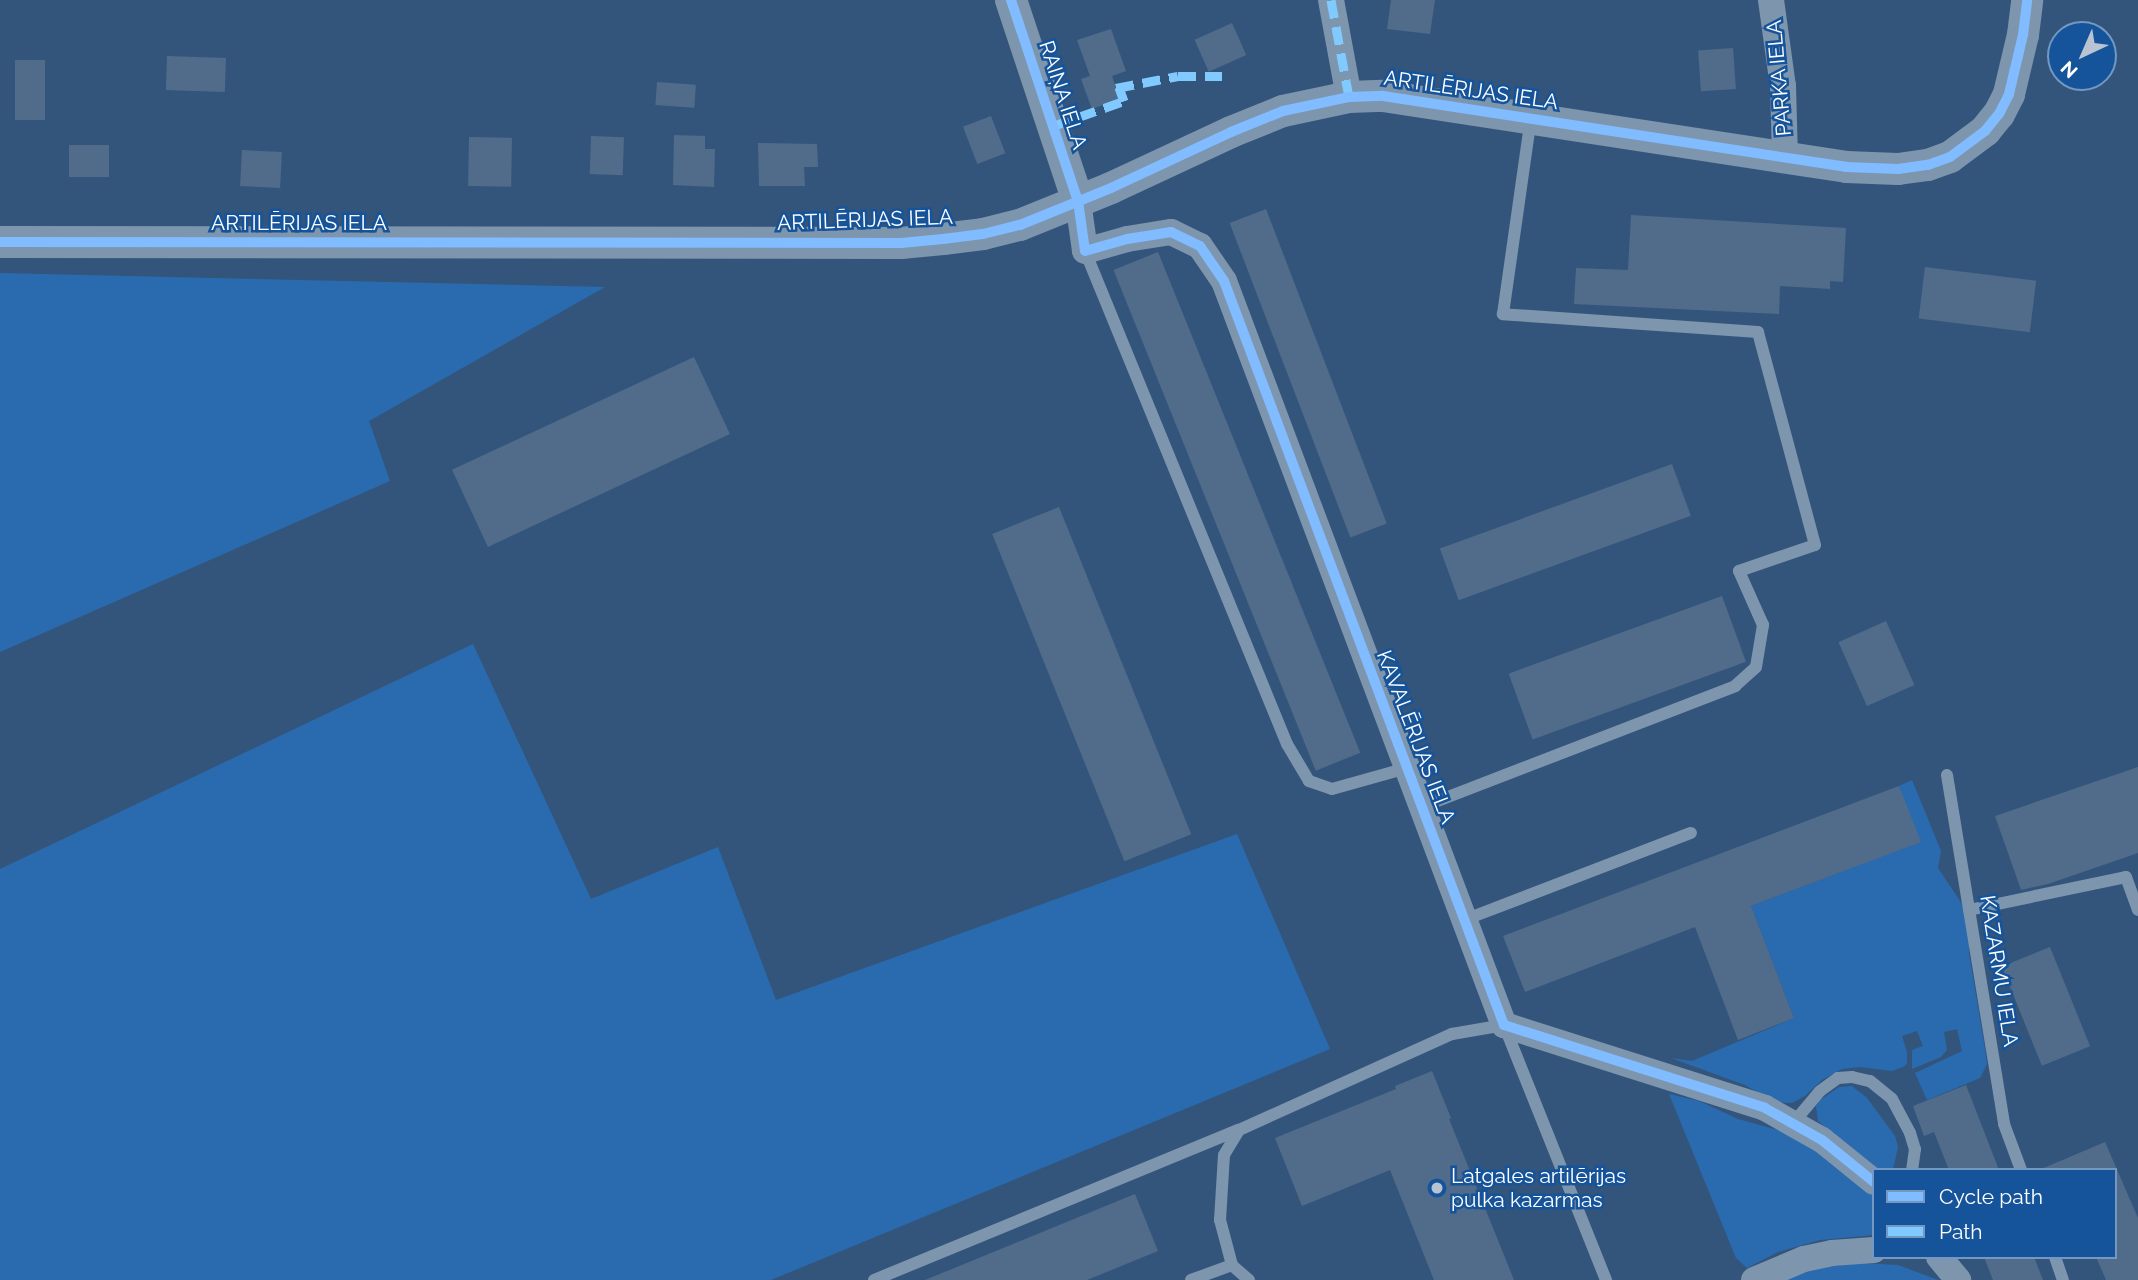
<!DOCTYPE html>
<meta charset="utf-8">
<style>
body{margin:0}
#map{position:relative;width:2138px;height:1280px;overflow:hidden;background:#33557c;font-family:Raleway,sans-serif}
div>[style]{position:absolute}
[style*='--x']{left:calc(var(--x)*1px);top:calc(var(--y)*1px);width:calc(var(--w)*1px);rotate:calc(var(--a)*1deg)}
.green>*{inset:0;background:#2a6bb0}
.building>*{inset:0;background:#516c8a;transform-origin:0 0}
.service>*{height:12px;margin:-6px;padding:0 6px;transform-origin:6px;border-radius:6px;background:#7e95ae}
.minor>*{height:26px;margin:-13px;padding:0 13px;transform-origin:13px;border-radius:13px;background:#7e95ae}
.tertiary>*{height:32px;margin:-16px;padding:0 16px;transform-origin:16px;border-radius:16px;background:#7e95ae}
.quiet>*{height:9px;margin-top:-4.5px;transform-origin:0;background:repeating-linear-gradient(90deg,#80caff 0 18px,transparent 0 27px)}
.cycleway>*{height:10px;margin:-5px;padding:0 5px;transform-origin:5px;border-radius:5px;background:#80bcff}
.dots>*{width:19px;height:19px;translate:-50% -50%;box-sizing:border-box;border:4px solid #15549a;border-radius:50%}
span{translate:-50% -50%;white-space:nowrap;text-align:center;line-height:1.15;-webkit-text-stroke:5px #15549a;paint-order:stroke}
.street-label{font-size:21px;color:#fff}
.poi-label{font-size:21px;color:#fff}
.left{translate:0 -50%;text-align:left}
.legend{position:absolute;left:1872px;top:1168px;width:245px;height:91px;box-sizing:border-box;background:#15549a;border:2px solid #7398c2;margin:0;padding:9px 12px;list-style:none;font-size:21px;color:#fff}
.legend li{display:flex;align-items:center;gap:14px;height:35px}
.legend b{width:35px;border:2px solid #7398c2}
.north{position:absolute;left:2047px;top:21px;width:70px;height:70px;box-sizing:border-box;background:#15549a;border:2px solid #7398c2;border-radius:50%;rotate:224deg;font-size:19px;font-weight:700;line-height:28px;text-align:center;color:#fff}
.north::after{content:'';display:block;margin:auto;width:24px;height:32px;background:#b8c4d1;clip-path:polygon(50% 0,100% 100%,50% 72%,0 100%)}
</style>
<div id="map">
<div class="green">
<i style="clip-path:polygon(0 273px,605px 287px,369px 421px,390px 481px,0 652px)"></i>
<i style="clip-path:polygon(473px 644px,591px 899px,718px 847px,776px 1000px,1237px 834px,1330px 1049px,771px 1280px,0 1280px,0 869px)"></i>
<i style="clip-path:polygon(1912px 780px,1941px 851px,1938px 868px,1966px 910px,1969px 924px,1969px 953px,1986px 1055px,1987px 1064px,1980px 1078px,1927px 1100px,1915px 1073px,1962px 1051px,1957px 1029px,1944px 1032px,1947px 1050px,1941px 1057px,1912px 1069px,1912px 1050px,1923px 1046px,1917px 1031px,1902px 1036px,1907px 1052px,1907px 1064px,1903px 1067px,1892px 1071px,1860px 1067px,1842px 1069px,1822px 1080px,1805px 1096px,1792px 1103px,1775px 1102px,1745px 1085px,1671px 1058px,1692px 1061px,1794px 1018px,1751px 906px,1920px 842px,1899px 786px)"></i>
<i style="clip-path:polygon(1852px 1086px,1867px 1098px,1895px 1136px,1898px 1147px,1893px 1170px,1876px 1170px,1818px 1121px,1816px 1106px,1820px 1100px,1839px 1087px)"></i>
<i style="clip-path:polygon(1669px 1094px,1699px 1101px,1738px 1119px,1778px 1130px,1807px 1143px,1874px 1196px,1874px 1235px,1820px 1240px,1778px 1252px,1747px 1268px,1736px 1258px)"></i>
<i style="clip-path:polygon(1860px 1263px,1898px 1265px,1938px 1280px,1783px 1280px,1819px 1268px)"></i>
</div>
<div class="building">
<i style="clip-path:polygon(1391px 0,1435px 0,1430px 34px,1387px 29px)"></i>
<i style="left:1232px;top:23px;width:35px;height:41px;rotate:66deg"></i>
<i style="clip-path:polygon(1111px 29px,1126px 71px,1112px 76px,1120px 99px,1092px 109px,1081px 79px,1090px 76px,1077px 40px)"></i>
<i style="left:1733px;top:48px;width:41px;height:35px;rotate:86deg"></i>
<i style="left:167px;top:56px;width:59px;height:34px;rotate:2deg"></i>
<i style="left:15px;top:60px;width:30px;height:60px"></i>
<i style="left:657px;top:82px;width:39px;height:23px;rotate:4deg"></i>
<i style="left:991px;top:116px;width:40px;height:30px;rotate:69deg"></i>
<i style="clip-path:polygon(674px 135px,705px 136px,705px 149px,715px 149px,714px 187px,673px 185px)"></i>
<i style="left:591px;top:136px;width:33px;height:38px;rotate:2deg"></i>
<i style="left:469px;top:137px;width:43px;height:49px;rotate:1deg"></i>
<i style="clip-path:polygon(758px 143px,817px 144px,818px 167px,804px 167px,805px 186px,759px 186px)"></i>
<i style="left:69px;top:145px;width:40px;height:32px"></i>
<i style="left:242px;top:150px;width:40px;height:36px;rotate:3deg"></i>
<i style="left:1266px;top:209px;width:337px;height:39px;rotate:69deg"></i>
<i style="clip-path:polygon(1631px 215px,1846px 228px,1843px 282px,1830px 281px,1830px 289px,1780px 286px,1779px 314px,1574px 304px,1576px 268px,1628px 270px)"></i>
<i style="left:1158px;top:252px;width:540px;height:48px;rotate:68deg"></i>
<i style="left:1925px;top:267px;width:112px;height:52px;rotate:7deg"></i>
<i style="left:694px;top:357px;width:85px;height:267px;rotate:65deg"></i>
<i style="left:1672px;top:464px;width:55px;height:247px;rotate:70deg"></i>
<i style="left:1059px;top:507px;width:353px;height:72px;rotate:68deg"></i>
<i style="left:1722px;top:596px;width:70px;height:227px;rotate:70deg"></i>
<i style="left:1886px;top:621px;width:70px;height:52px;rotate:66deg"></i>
<i style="clip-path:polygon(2138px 767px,2138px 853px,2048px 884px,2021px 890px,1995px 816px)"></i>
<i style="clip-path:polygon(1899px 786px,1921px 842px,1751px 906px,1794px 1018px,1738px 1040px,1695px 927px,1525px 992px,1503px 936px)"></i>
<i style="left:2050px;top:947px;width:107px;height:52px;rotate:68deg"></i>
<i style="clip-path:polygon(1432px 1071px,1451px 1118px,1449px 1119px,1514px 1280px,1434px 1280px,1390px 1170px,1302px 1206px,1275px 1138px,1396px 1089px,1395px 1086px)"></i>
<i style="clip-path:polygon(1966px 1085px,1999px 1170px,1949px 1170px,1934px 1132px,1924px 1136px,1913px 1106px)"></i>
<i style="clip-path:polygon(2105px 1142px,2138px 1218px,2138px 1280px,2106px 1280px,2096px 1257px,2115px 1257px,2115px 1170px,2039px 1170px)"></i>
<i style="clip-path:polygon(1135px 1194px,1158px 1251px,1087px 1280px,925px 1280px)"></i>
<i style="clip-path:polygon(1984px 1257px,2034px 1257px,2043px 1280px,1993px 1280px)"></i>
</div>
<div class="service">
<i style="--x:1085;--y:251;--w:533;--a:67.72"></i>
<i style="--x:1287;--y:744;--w:43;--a:59.3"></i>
<i style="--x:1309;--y:781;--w:24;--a:19"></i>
<i style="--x:1332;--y:789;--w:78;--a:-15.6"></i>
<i style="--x:1947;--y:775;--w:354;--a:80.7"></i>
<i style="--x:2004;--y:1124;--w:49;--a:69.7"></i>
<i style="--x:1422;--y:807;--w:336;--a:-21.1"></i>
<i style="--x:1735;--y:686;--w:28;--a:-42"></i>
<i style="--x:1756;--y:667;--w:43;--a:-80.5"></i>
<i style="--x:1763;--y:625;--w:59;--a:-114"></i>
<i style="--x:1739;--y:571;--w:80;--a:-18.9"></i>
<i style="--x:1815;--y:545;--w:220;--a:-105"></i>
<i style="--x:1758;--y:332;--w:256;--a:-176"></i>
<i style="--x:1503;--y:314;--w:199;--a:-81.9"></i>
<i style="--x:1969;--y:910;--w:160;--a:-11.9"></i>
<i style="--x:2126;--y:877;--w:35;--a:70"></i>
<i style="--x:1464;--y:920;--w:243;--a:-21"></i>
<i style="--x:1794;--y:1122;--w:40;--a:-50"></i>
<i style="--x:1820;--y:1091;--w:22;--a:-36"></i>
<i style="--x:1838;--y:1078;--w:14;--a:-4"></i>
<i style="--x:1852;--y:1077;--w:18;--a:13"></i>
<i style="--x:1870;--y:1081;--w:28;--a:39"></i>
<i style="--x:1892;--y:1099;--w:38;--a:62"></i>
<i style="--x:1910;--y:1133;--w:17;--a:73"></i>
<i style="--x:1915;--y:1149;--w:21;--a:98"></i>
<i style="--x:2055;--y:1257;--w:24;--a:71"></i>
<i style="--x:874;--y:1280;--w:394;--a:-22.4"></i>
<i style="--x:1191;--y:1280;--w:44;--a:-20.1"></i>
<i style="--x:1249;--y:1280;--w:23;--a:-139"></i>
<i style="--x:1232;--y:1265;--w:47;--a:-104.9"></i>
<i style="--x:1220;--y:1220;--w:65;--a:-86.5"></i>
<i style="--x:1224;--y:1155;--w:29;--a:-59"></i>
<i style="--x:1239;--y:1130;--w:234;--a:-24.3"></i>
<i style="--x:1452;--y:1034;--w:53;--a:-9.8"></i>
<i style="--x:1504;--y:1025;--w:275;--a:68.2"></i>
</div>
<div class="minor">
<i style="--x:1331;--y:0;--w:99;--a:79.5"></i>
<i style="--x:1771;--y:0;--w:87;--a:82.1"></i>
<i style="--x:1783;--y:86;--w:70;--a:88.4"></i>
<i style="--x:1078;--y:201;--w:50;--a:82"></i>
<i style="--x:1085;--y:251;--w:44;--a:-15.9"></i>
<i style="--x:1127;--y:239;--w:45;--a:-9"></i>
<i style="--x:1171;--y:232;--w:32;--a:26"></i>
<i style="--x:1200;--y:246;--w:42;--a:55.6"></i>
<i style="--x:1224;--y:281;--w:795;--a:69.38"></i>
<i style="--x:1504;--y:1025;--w:274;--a:17.6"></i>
<i style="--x:1765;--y:1108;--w:65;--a:29.3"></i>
<i style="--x:1822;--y:1140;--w:67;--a:38.9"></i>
<i style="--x:1939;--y:1257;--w:30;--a:50"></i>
<i style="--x:1754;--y:1280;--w:54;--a:-22.8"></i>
<i style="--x:1804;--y:1259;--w:29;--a:-12"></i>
<i style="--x:1832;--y:1253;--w:42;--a:-4.1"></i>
</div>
<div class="tertiary">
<i style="--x:1011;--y:0;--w:212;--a:71.6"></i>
<i style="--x:0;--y:242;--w:901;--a:0.06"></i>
<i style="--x:901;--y:243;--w:42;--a:-5.4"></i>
<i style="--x:943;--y:239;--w:40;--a:-7.1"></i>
<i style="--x:983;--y:234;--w:38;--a:-14"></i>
<i style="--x:1020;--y:225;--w:98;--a:-22.1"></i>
<i style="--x:1111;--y:188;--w:132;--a:-25"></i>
<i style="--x:1231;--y:132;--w:56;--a:-22"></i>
<i style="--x:1283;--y:111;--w:67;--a:-12"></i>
<i style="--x:1349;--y:97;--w:34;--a:-2"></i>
<i style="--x:1383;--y:96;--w:468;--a:8.7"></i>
<i style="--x:1846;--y:167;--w:52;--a:2.2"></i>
<i style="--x:1898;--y:169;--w:30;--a:-8"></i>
<i style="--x:1928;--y:165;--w:23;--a:-20"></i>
<i style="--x:1950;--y:157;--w:44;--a:-36.6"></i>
<i style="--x:1985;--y:131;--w:22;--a:-51"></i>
<i style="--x:1999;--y:114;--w:22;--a:-63"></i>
<i style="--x:2009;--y:94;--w:61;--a:-76.7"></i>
<i style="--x:2023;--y:35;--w:35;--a:-83"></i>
</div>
<div class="quiet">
<i style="--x:1331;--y:0;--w:99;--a:79.5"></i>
<i style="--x:1116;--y:88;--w:63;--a:-11"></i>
<i style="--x:1178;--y:76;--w:44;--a:0"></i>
<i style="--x:1053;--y:126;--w:75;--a:-19.4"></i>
<i style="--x:1124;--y:101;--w:15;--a:-110"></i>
</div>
<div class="cycleway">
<i style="--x:1011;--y:0;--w:212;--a:71.6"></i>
<i style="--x:1078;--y:201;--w:50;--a:82"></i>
<i style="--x:1085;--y:251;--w:44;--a:-15.9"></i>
<i style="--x:1127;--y:239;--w:45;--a:-9"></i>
<i style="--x:1171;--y:232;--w:32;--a:26"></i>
<i style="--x:1200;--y:246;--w:42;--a:55.6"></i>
<i style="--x:1224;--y:281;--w:795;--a:69.38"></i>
<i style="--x:1504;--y:1025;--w:274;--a:17.6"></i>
<i style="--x:1765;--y:1108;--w:65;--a:29.3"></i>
<i style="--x:1822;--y:1140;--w:67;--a:38.9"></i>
<i style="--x:0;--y:242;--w:901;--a:0.06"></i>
<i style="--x:901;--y:243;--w:42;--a:-5.4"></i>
<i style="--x:943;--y:239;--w:40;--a:-7.1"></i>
<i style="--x:983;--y:234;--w:38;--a:-14"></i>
<i style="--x:1020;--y:225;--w:98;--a:-22.1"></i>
<i style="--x:1111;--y:188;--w:132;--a:-25"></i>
<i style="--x:1231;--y:132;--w:56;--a:-22"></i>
<i style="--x:1283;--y:111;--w:67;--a:-12"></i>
<i style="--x:1349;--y:97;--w:34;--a:-2"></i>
<i style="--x:1383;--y:96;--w:468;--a:8.7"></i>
<i style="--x:1846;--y:167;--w:52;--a:2.2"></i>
<i style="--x:1898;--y:169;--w:30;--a:-8"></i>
<i style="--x:1928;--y:165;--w:23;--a:-20"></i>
<i style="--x:1950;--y:157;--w:44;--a:-36.6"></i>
<i style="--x:1985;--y:131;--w:22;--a:-51"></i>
<i style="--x:1999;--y:114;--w:22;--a:-63"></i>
<i style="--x:2009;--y:94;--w:61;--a:-76.7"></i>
<i style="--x:2023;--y:35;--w:35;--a:-83"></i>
</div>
<div class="dots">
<i style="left:1437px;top:1188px;background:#b8c4d1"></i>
</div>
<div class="street-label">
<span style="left:1779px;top:78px;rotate:-95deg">PARKA IELA</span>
<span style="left:1471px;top:90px;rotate:8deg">ARTILĒRIJAS IELA</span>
<span style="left:1063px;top:95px;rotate:72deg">RAIŅA IELA</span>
<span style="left:865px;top:220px;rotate:-2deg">ARTILĒRIJAS IELA</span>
<span style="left:299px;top:223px">ARTILĒRIJAS IELA</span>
<span style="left:1416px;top:737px;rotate:69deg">KAVALĒRIJAS IELA</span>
<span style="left:1999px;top:971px;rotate:81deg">KAZARMU IELA</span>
</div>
<div class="poi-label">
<span class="left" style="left:1451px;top:1188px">Latgales artilērijas<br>pulka kazarmas</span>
</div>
<ul class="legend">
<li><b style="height:9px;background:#80bcff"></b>Cycle path</li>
<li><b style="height:9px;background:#80caff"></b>Path</li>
</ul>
<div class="north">N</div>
</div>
